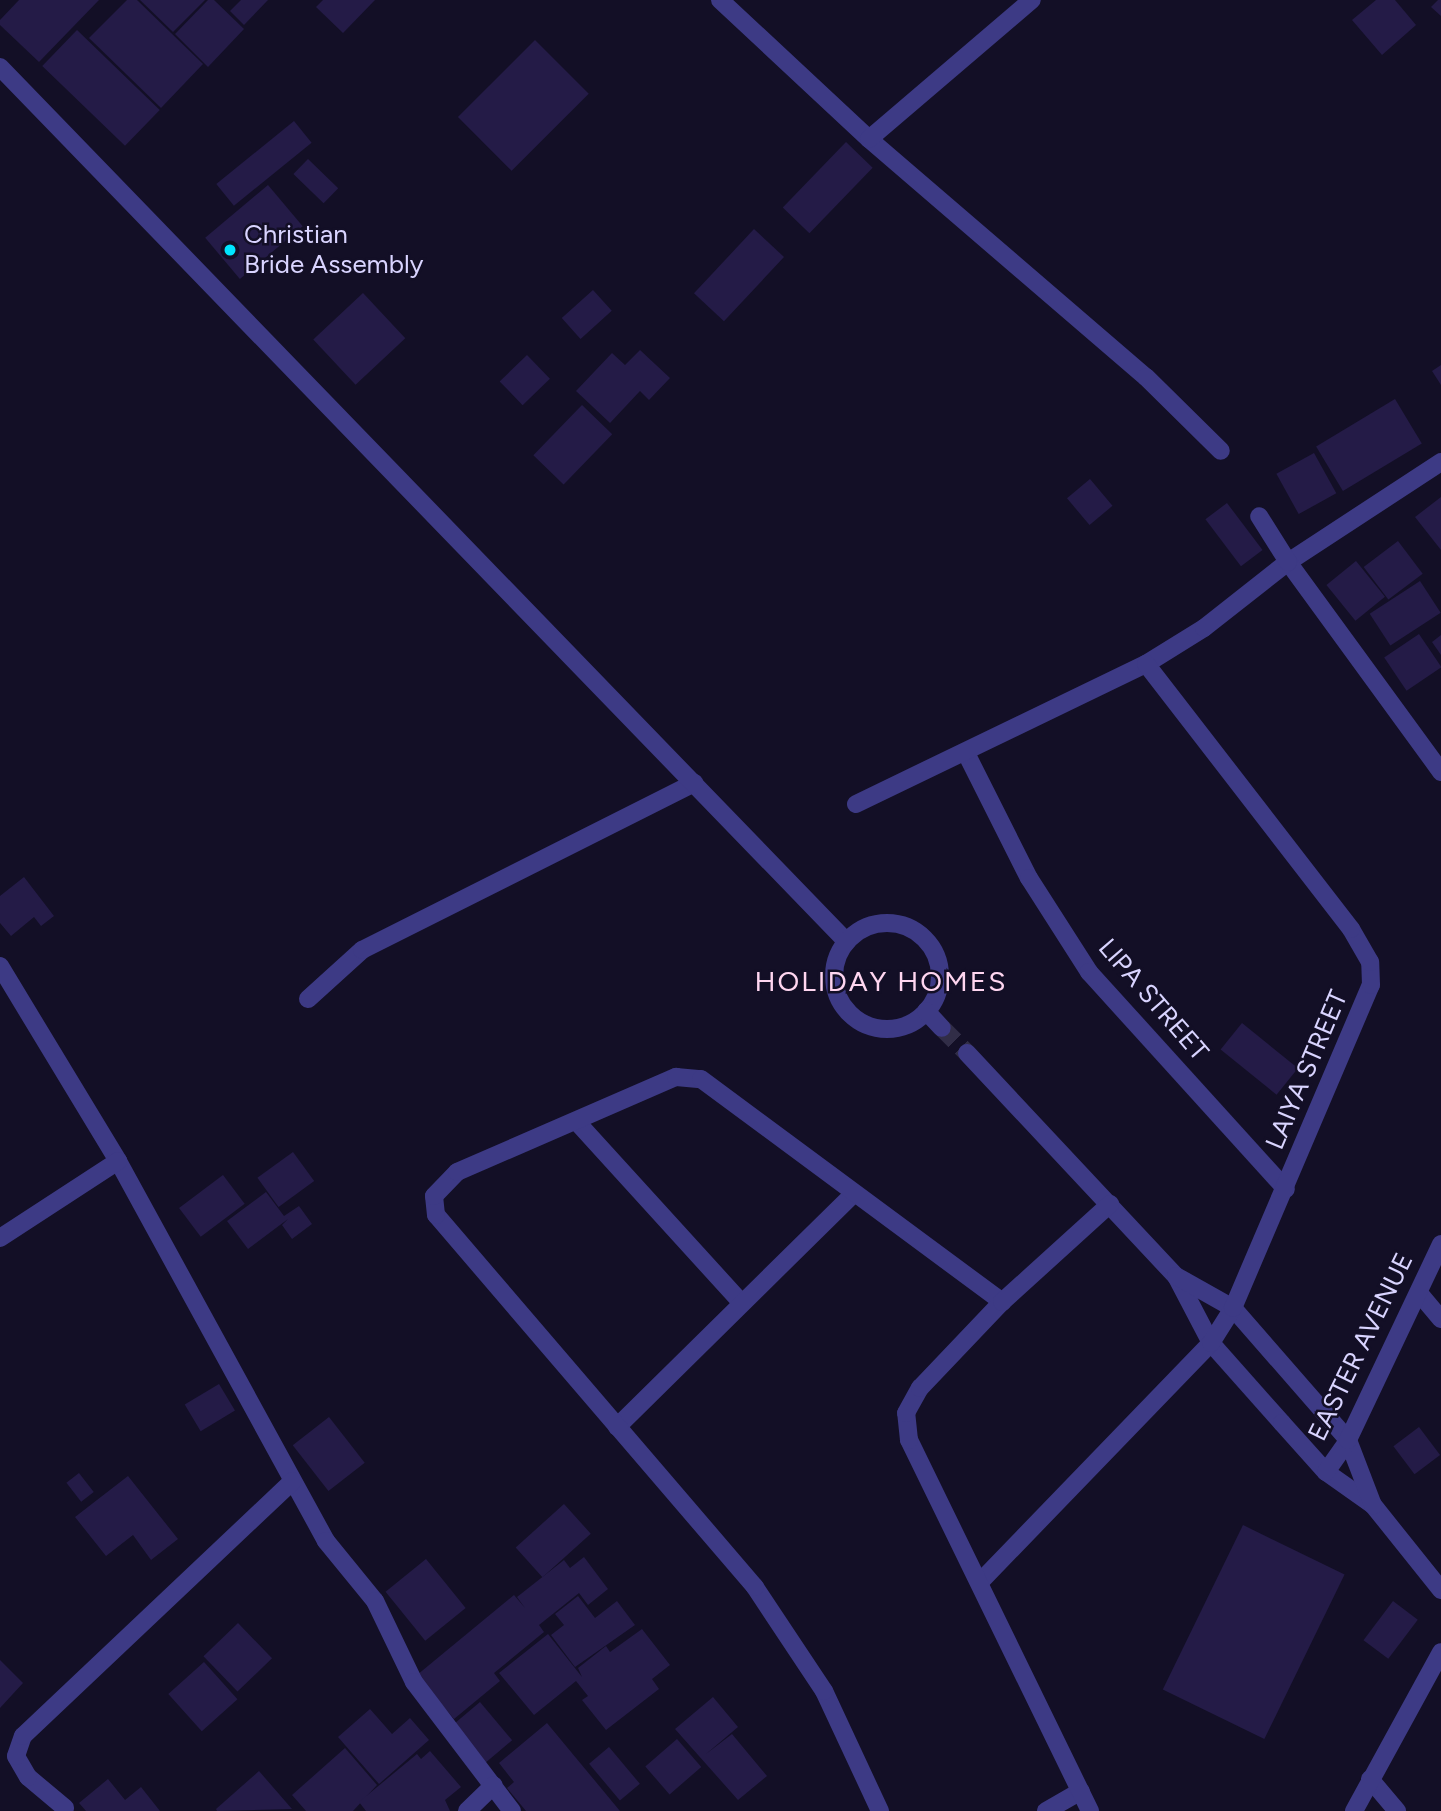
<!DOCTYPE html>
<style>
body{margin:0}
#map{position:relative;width:1441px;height:1811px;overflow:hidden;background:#130f26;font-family:Figtree,sans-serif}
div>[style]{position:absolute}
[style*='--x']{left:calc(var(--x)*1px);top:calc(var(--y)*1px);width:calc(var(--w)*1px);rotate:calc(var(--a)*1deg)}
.building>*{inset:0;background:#241b47;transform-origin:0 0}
.street-tunnel>*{height:18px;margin-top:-9px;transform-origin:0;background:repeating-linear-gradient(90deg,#312d47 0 18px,transparent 0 27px)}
.lane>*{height:18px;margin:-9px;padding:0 9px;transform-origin:9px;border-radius:9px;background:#3d3a85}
.street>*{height:18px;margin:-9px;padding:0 9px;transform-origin:9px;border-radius:9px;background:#3d3a85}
.street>.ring{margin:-9px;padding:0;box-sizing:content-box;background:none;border:18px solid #3d3a85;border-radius:50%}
.dots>*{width:19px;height:19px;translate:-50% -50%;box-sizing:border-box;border:4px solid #130f26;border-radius:50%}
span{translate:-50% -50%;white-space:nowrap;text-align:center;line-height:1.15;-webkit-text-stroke:5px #130f26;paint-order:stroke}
.poi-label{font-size:26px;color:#d9d4ff}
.left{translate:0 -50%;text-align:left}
.street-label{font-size:26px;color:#d9d4ff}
.neighbourhood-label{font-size:28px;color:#ffd6f0;letter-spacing:2px}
</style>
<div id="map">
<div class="building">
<i style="clip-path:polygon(19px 0,99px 0,39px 62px,0 25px,0 20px)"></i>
<i style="clip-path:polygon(127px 0,137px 0,203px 64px,161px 108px,89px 38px)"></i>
<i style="clip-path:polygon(140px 0,205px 0,173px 32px)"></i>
<i style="clip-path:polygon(208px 0,214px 0,244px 29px,208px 67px,175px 34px)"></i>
<i style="clip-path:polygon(241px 0,268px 0,244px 25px,230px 11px)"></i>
<i style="clip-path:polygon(323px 0,375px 0,343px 33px,316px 7px)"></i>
<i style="clip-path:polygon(1376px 0,1395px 0,1416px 25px,1382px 55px,1352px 20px)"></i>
<i style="clip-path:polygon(1438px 0,1441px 0,1441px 16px,1431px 7px)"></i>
<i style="left:77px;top:30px;width:115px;height:50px;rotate:44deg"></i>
<i style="left:535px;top:40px;width:76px;height:109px;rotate:45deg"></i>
<i style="left:294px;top:121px;width:28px;height:100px;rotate:51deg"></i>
<i style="left:846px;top:142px;width:37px;height:91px;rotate:44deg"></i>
<i style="left:308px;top:159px;width:42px;height:21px;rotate:44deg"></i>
<i style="left:268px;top:185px;width:54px;height:82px;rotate:50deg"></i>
<i style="left:754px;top:229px;width:41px;height:88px;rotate:43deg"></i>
<i style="left:593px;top:290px;width:28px;height:42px;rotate:48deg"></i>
<i style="left:363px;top:293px;width:62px;height:68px;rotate:47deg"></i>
<i style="clip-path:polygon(640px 350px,670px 378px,649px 400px,640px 391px,610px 423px,576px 391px,612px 353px,625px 365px)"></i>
<i style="left:527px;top:355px;width:33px;height:38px;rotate:46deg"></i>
<i style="clip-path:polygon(1441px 365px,1441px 385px,1432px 371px)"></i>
<i style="left:1395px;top:399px;width:52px;height:92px;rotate:59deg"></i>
<i style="left:582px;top:405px;width:42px;height:70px;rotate:44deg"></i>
<i style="left:1314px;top:453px;width:46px;height:43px;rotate:61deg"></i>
<i style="left:1090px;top:479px;width:35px;height:30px;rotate:50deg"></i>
<i style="clip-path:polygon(1441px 497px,1441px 550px,1415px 517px)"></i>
<i style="left:1227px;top:503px;width:59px;height:27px;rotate:53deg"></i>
<i style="left:1398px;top:541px;width:41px;height:43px;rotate:53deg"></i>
<i style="left:1356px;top:561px;width:46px;height:38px;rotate:51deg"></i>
<i style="left:1420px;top:581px;width:38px;height:60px;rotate:57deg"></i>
<i style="left:1419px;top:634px;width:40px;height:42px;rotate:56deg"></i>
<i style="clip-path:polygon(1441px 635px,1441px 655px,1432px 642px)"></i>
<i style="clip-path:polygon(24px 877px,54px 916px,41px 926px,34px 917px,11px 936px,0 923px,0 896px)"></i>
<i style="left:1242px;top:1023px;width:72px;height:34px;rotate:39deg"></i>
<i style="left:293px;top:1152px;width:36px;height:44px;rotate:54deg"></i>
<i style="left:223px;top:1175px;width:36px;height:55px;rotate:53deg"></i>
<i style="clip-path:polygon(266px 1192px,284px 1216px,299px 1206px,312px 1224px,292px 1239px,282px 1225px,288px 1219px,248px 1249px,227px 1221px)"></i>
<i style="left:219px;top:1384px;width:31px;height:40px;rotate:59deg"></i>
<i style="left:329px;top:1417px;width:58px;height:46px;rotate:52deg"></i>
<i style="left:1419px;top:1427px;width:35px;height:32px;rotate:53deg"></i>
<i style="left:79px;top:1473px;width:24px;height:16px;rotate:52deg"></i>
<i style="clip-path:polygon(128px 1476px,178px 1539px,151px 1560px,133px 1535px,106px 1556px,75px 1517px)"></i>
<i style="left:564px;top:1504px;width:40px;height:65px;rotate:48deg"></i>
<i style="left:1243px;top:1525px;width:113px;height:183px;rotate:26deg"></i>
<i style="clip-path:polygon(584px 1557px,608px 1589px,588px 1605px,579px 1593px,539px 1625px,544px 1632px,494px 1673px,500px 1681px,454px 1719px,417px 1675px,514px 1595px,525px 1608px,517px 1597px,564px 1560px,570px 1568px)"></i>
<i style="left:426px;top:1559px;width:63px;height:52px;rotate:51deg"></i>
<i style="clip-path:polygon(578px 1596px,595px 1618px,617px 1601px,635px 1625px,575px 1667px,551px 1635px,564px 1625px,555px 1614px)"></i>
<i style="left:1393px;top:1601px;width:31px;height:49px;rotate:37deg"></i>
<i style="left:238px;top:1623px;width:49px;height:48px;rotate:46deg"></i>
<i style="clip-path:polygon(642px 1629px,670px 1665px,652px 1679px,659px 1689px,606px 1730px,582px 1700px,588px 1696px,576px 1681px,534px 1715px,499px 1673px,548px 1634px,582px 1677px,578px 1668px,606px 1646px,610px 1652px)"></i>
<i style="clip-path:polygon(0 1660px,23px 1683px,0 1708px)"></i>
<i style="left:204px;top:1662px;width:50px;height:48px;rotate:48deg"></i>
<i style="clip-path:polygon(713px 1697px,738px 1727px,706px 1754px,732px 1734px,767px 1776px,738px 1800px,675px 1729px)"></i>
<i style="left:480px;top:1702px;width:50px;height:36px;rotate:50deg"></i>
<i style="clip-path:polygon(370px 1709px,392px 1734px,410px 1718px,429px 1740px,379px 1784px,338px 1737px)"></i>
<i style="clip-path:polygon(547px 1723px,620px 1811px,526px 1811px,507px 1788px,514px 1782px,499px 1763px)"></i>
<i style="left:677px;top:1739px;width:37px;height:42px;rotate:49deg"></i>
<i style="left:609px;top:1747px;width:48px;height:26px;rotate:50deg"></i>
<i style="clip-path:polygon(345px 1748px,377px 1785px,353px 1811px,306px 1811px,292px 1795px)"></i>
<i style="clip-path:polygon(430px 1751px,461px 1787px,445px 1800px,450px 1811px,366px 1811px,359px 1802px,417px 1754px,421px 1759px)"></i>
<i style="clip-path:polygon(259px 1771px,292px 1809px,217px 1811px,216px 1809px)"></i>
<i style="clip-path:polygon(108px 1779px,125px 1800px,141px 1787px,160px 1811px,86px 1811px,79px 1803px)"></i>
</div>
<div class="street-tunnel">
<i style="--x:942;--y:1028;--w:35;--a:45"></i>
</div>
<div class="lane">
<i style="--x:308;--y:999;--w:73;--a:-42.2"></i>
<i style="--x:362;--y:950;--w:372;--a:-26.7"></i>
</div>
<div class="street">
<i style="--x:720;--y:0;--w:204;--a:43"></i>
<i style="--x:869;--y:139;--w:365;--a:40.7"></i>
<i style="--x:1146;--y:377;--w:105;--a:44.6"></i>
<i style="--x:0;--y:67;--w:1216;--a:45.93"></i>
<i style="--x:869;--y:139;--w:214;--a:-40.5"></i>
<i style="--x:1441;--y:462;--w:183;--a:146.8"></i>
<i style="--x:1288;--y:562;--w:260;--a:53.9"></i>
<i style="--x:966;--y:753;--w:140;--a:63.3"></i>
<i style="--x:1029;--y:878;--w:112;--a:57.4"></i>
<i style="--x:1089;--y:972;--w:293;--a:47.8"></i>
<i style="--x:856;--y:804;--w:322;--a:-25.8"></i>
<i style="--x:1146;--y:664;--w:68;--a:-31.8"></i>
<i style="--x:1204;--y:628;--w:107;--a:-38.2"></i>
<i style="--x:1288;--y:562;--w:54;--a:-122.2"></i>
<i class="ring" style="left:834px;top:923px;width:88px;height:88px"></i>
<i style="--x:0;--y:966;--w:228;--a:58.8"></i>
<i style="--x:118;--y:1161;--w:433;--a:61.3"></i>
<i style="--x:326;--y:1541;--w:77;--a:50.8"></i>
<i style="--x:375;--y:1601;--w:90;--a:64.3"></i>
<i style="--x:414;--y:1682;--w:162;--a:52.8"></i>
<i style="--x:926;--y:1011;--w:23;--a:47"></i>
<i style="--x:967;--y:1053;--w:306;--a:46.9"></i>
<i style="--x:1176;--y:1276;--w:76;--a:62.4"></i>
<i style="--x:1211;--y:1343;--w:107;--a:48.4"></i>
<i style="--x:1282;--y:1423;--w:66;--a:48.1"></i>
<i style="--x:1326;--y:1472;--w:57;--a:35.1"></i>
<i style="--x:1373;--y:1505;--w:109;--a:51.3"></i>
<i style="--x:577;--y:1122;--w:242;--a:47.7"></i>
<i style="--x:0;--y:1238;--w:141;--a:-33.1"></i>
<i style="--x:1176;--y:1276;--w:65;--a:29.3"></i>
<i style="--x:1233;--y:1308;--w:175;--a:48.9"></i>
<i style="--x:1348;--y:1440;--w:70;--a:69"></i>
<i style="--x:1419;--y:1293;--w:34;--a:50"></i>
<i style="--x:617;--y:1427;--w:330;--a:-44.6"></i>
<i style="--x:1326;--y:1472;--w:39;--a:-55"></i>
<i style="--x:1348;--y:1440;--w:217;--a:-64.6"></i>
<i style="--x:980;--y:1582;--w:332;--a:-46"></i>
<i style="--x:1211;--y:1343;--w:41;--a:-57.8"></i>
<i style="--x:1233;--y:1308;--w:351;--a:-66.9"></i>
<i style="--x:1371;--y:985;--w:23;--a:-92"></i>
<i style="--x:1370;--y:962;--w:38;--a:-120"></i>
<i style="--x:1351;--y:929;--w:335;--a:-127.7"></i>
<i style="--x:1370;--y:1779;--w:42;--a:49.8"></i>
<i style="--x:65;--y:1808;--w:48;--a:-140"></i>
<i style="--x:28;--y:1777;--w:24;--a:-120"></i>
<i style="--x:16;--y:1756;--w:21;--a:-71"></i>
<i style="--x:23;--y:1736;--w:371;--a:-43.4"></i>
<i style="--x:467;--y:1811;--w:37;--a:-44"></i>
<i style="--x:880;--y:1811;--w:132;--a:-115"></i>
<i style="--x:824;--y:1691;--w:125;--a:-123.6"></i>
<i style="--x:755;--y:1587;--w:490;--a:-130.6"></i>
<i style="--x:436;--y:1215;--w:19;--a:-96"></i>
<i style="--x:434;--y:1196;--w:33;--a:-46"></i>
<i style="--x:457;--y:1172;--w:239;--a:-23.5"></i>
<i style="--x:676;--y:1077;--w:25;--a:5"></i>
<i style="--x:701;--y:1079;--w:375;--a:36.5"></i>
<i style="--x:1046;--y:1811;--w:40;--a:-29.7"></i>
<i style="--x:1090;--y:1811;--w:413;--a:-116"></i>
<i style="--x:909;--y:1440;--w:27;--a:-96"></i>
<i style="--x:906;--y:1413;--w:29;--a:-61"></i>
<i style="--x:920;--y:1388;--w:119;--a:-46.4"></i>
<i style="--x:1002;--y:1302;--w:146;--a:-42.2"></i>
<i style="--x:1354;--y:1811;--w:181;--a:-61.3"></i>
</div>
<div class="dots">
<i style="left:230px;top:250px;background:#00e5ff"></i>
</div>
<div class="poi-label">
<span class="left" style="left:244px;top:250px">Christian<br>Bride Assembly</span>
</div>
<div class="street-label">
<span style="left:1153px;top:1000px;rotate:49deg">LIPA STREET</span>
<span style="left:1307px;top:1070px;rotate:-67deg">LAIYA STREET</span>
<span style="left:1361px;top:1347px;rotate:-64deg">EASTER AVENUE</span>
</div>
<div class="neighbourhood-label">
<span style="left:881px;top:981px">HOLIDAY HOMES</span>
</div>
</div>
